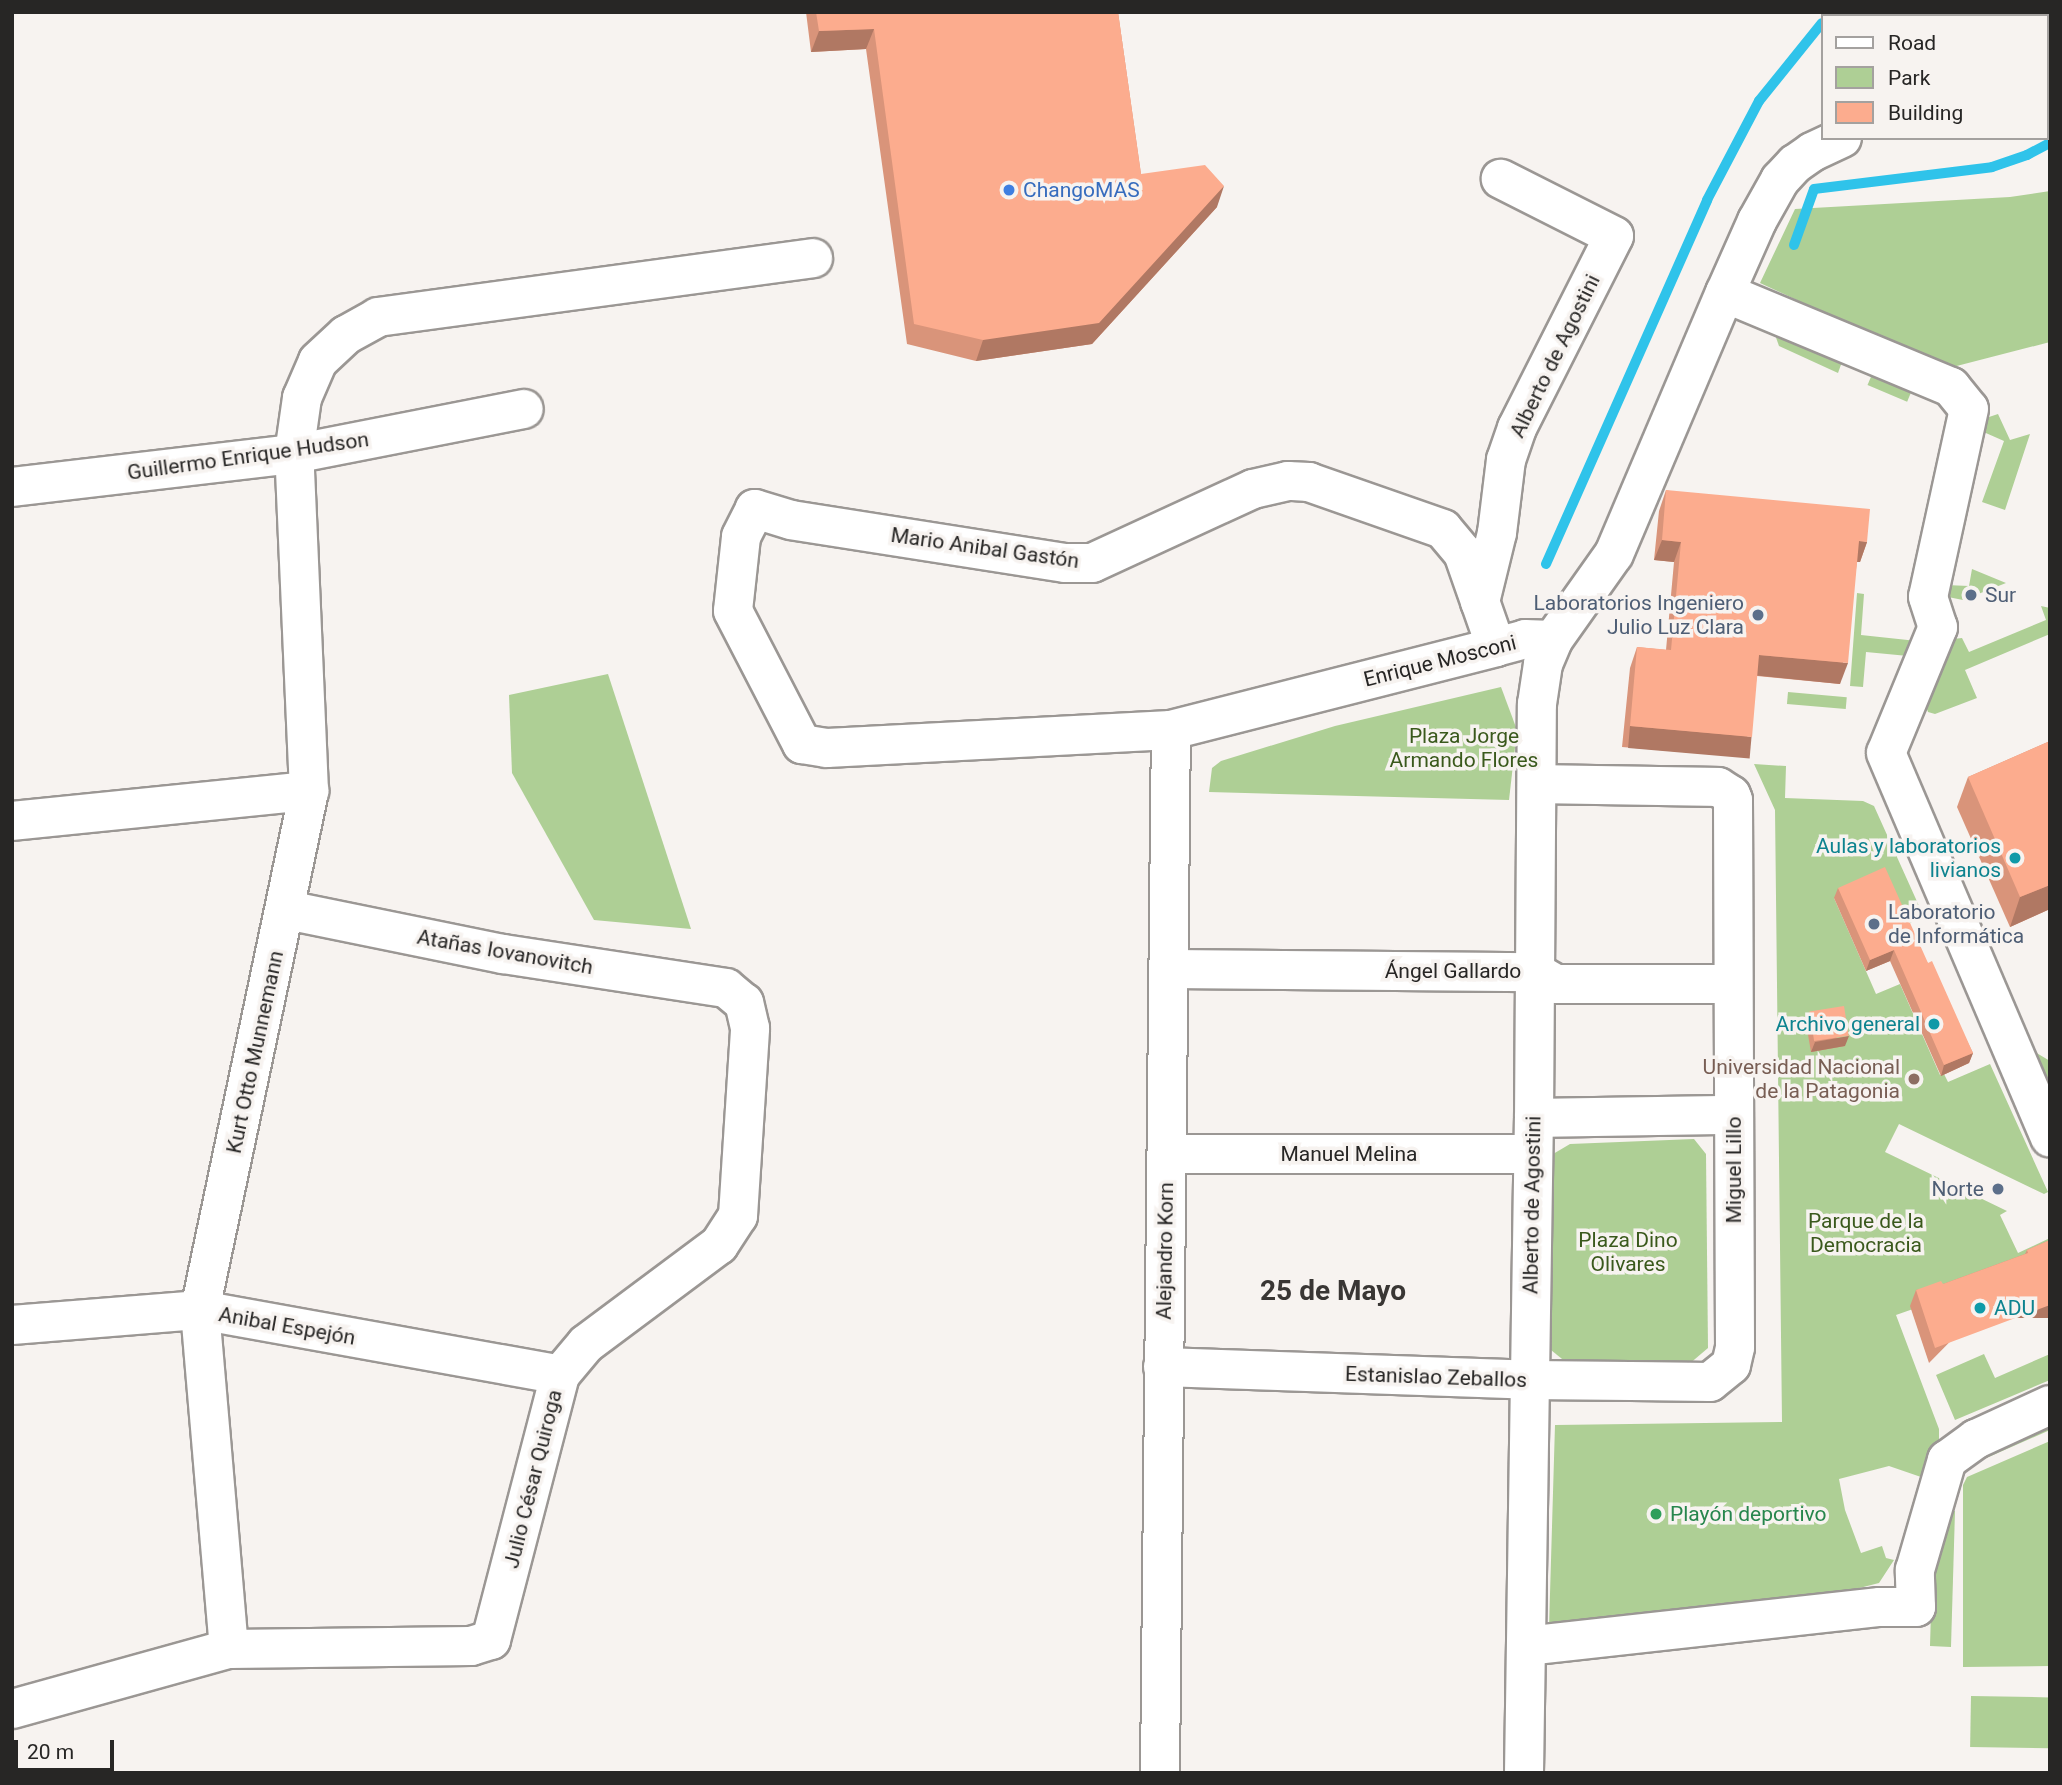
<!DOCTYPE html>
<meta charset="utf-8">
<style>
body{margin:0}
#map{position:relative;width:2062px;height:1785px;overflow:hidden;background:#f7f3f0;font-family:Roboto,sans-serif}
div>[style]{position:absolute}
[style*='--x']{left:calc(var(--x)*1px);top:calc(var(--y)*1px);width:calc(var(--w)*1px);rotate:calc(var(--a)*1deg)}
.green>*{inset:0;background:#aecf95;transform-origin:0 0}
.stream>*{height:10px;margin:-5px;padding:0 5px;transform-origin:5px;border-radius:5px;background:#2fc3ea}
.roads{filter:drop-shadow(2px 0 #9b9794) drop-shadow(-2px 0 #9b9794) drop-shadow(0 2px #9b9794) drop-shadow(0 -2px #9b9794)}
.minor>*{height:38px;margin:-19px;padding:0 19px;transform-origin:19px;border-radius:19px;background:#fff}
.wall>*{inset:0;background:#d9947a}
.shaded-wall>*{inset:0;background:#b07863;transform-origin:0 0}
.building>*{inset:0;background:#fcac8e;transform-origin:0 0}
.dots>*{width:19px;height:19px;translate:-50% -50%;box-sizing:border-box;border:4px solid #f7f3f0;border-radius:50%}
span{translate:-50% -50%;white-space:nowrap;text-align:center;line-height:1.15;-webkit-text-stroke:7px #f7f3f0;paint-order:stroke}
.shop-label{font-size:21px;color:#366cbe}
.left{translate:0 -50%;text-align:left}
.street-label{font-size:21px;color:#272625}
.service-label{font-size:21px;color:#4e5e75}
.right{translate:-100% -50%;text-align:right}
.park-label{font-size:21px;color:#3a591c}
.culture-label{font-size:21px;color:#0d838f}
.education-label{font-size:21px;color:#785e54}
.leisure-label{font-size:21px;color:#27864d}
.district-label{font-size:28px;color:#393634;font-weight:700}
.frame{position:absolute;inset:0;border:14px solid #272625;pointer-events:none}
.legend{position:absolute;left:1821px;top:14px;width:228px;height:126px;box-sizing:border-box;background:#f7f3f0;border:2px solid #a4a19f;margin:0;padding:9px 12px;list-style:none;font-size:21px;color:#272625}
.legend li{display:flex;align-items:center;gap:14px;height:35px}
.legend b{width:35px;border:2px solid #a4a19f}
.scale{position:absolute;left:14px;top:1740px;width:100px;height:32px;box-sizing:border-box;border:4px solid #272625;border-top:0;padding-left:9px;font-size:21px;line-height:24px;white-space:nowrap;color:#272625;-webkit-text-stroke:5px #f7f3f0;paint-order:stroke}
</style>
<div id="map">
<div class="green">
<i style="clip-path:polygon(2050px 191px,2050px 342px,1945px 369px,1760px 283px,1795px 209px,2010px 197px)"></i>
<i style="clip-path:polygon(1773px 329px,1843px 359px,1838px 373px,1779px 346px)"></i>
<i style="left:1873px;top:372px;width:43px;height:14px;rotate:23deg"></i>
<i style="clip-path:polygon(1998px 414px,2010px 440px,2030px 434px,2005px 510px,1982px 502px,2004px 441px,1979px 430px,1986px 418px)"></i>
<i style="clip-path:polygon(1972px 569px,2006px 583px,1963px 600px,1948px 597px,1946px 585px,1969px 586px)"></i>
<i style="clip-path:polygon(1857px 593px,1864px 594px,1861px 635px,1917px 641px,1908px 656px,1866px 652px,1863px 687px,1850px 686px)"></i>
<i style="clip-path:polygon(2041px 606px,2050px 608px,2050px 634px,1965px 670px,1977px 698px,1935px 714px,1928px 712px,1924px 701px,1953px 639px,1962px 638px,1969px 652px,2046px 620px)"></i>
<i style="clip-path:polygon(608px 674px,691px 929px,594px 920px,512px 773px,509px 695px)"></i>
<i style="clip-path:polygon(1501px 687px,1517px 730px,1509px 800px,1209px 792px,1212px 768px,1221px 761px,1335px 726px)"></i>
<i style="left:1788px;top:692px;width:59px;height:12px;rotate:5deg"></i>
<i style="clip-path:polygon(1754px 764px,1786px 766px,1785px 798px,1863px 801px,1874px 806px,1924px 917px,1910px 923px,1834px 898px,1876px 994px,1900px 984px,1940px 1075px,1944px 1074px,1948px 1082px,1990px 1064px,2048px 1192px,2044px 1194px,1899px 1124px,1885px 1152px,2007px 1211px,2000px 1215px,2018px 1253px,2050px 1238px,2050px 1261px,1896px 1315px,1939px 1429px,1939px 1445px,1921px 1477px,1889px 1466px,1839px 1479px,1845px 1510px,1861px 1553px,1882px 1546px,1886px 1558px,1894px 1560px,1879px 1583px,1828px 1596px,1549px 1628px,1555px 1425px,1782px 1422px,1775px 810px)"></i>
<i style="clip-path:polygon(2030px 1049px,2050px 1061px,2050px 1111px)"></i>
<i style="clip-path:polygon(1694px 1139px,1706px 1154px,1708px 1348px,1688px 1365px,1567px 1363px,1551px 1350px,1548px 1157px,1570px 1144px)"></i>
<i style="clip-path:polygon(1984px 1354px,1995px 1378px,2050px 1354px,2050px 1380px,1955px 1420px,1936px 1375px)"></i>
<i style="clip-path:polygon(2050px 1417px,2050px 1430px,1957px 1471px)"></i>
<i style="clip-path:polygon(2050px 1441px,2050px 1666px,1963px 1667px,1963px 1485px,1967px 1477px)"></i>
<i style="clip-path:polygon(1944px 1508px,1955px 1511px,1951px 1647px,1930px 1646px,1932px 1578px)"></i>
<i style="left:1971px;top:1696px;width:79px;height:51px;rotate:1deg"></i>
</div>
<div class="stream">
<i style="--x:1829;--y:16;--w:4;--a:-63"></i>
<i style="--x:1794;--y:245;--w:59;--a:-70.3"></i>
<i style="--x:1814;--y:189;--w:179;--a:-7"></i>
<i style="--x:1992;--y:167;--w:37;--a:-19"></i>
<i style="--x:2027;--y:155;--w:26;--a:-28"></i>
<i style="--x:1546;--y:564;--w:398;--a:-66.1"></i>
<i style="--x:1707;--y:200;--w:112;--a:-62.3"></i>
<i style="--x:1759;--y:101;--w:100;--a:-51.1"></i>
</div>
<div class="roads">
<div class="minor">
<i style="--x:2044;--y:16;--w:4;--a:-63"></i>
<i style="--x:2046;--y:67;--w:4;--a:-14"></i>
<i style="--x:1725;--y:293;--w:245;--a:22.6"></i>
<i style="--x:1951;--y:387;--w:28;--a:51"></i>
<i style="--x:1969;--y:409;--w:192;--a:102.3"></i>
<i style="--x:1928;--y:597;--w:32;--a:72"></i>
<i style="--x:1938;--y:627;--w:136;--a:112.4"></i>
<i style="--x:1886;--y:753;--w:418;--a:66.9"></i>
<i style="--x:12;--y:487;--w:284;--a:-6.7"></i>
<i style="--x:294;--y:454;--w:234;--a:-11.1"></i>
<i style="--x:1480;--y:602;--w:71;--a:-76.2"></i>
<i style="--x:1497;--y:533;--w:74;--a:-83"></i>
<i style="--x:1506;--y:460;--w:34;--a:-71"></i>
<i style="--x:1517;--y:428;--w:215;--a:-63.2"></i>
<i style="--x:1614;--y:236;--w:127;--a:-153.2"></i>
<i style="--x:1496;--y:647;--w:100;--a:-109.3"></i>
<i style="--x:1463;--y:553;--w:31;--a:-130"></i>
<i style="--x:1443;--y:529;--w:142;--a:-160.7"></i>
<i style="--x:1309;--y:482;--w:21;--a:-177"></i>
<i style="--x:1288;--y:481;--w:36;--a:167"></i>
<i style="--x:1253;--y:489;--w:177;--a:155.3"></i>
<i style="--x:1092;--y:563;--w:27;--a:180"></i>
<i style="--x:1065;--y:563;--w:277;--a:-171.1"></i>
<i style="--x:791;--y:520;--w:38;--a:-163"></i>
<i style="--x:755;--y:509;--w:31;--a:117"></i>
<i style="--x:741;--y:537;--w:74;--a:96.2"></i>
<i style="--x:733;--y:611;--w:150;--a:62.6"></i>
<i style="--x:802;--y:744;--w:25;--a:9"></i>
<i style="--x:827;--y:748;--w:344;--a:-3"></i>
<i style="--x:1171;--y:730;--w:335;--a:-14.3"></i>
<i style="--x:1496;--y:647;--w:30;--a:-15"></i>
<i style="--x:1525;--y:639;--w:28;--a:2"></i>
<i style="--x:12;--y:821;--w:299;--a:-5.8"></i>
<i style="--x:1171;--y:969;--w:364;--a:0.5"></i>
<i style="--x:1535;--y:972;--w:24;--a:30"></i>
<i style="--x:1556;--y:984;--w:177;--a:0"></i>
<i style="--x:1534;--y:1118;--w:200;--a:-0.9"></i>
<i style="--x:1167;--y:1154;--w:365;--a:0"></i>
<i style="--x:12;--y:1325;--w:189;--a:-4.6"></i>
<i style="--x:200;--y:1310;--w:366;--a:10.2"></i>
<i style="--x:1163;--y:1367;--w:367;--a:2"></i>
<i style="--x:1530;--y:1380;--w:180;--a:0.6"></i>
<i style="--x:1710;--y:1382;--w:27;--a:-39"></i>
<i style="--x:1731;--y:1365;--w:18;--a:-77"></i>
<i style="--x:1735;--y:1347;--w:547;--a:-90.21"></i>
<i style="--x:1733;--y:800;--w:5;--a:-112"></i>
<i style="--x:1731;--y:795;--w:15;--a:-148"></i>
<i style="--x:1718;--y:787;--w:181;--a:-179.1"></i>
<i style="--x:1526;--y:1646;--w:356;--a:-6.3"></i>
<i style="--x:1880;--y:1607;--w:36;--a:0"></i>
<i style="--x:1916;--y:1607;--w:37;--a:-92"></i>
<i style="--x:1915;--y:1570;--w:115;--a:-73.8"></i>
<i style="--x:1947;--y:1460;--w:36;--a:-36"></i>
<i style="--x:1976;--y:1439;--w:81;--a:-24.7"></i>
<i style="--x:229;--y:1649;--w:340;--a:-94.9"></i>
<i style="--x:200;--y:1310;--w:530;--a:-78.14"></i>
<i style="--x:309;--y:791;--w:337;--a:-92.5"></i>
<i style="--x:294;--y:454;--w:57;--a:-81.9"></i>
<i style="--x:302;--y:398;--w:40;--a:-66.6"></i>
<i style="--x:318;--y:361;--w:38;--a:-43"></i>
<i style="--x:346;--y:335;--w:37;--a:-29"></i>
<i style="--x:378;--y:317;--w:439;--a:-7.7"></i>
<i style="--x:12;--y:1709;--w:225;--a:-15.5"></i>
<i style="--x:229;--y:1649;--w:242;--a:-0.7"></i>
<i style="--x:471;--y:1646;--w:21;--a:-17"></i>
<i style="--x:491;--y:1640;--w:274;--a:-75.4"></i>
<i style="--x:560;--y:1375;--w:40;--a:-50"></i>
<i style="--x:586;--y:1344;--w:166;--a:-36.7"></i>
<i style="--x:719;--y:1245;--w:35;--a:-57"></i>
<i style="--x:738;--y:1216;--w:188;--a:-86.3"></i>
<i style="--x:750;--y:1028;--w:26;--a:-103"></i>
<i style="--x:744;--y:1003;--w:23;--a:-140"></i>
<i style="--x:726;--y:988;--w:226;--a:-171.3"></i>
<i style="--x:503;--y:954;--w:221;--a:-168.5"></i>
<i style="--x:1160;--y:1773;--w:1043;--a:-89.4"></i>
<i style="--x:1524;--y:1773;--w:655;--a:-89.13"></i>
<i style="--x:1534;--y:1118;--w:414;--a:-89.6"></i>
<i style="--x:1537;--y:704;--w:40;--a:-81.5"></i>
<i style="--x:1543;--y:664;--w:26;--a:-67"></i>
<i style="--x:1553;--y:640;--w:105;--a:-54.7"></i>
<i style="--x:1614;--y:554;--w:284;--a:-67"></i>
<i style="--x:1725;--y:293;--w:79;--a:-66"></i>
<i style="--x:1757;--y:221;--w:47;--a:-60.7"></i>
<i style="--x:1780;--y:180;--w:22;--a:-47"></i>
<i style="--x:1795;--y:164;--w:21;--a:-35"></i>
<i style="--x:1812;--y:152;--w:33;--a:-25"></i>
</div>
</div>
<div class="wall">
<i style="clip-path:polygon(806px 12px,1118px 12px,1141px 174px,1217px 207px,1092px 344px,976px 361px,907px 344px,866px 49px,811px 52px)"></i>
<i style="clip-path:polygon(1666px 490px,1867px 542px,1860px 562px,1857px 562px,1840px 684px,1757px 676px,1744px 757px,1622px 747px,1630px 668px,1637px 647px,1666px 650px,1674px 562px,1654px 560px,1659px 511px)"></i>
<i style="clip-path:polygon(2050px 741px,2050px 909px,2010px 927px,1957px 807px,1968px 777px)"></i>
<i style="clip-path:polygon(1838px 888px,1928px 963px,1973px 1053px,1969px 1063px,1941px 1076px,1890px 961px,1866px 971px,1834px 898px)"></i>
<i style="clip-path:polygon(1810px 1012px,1845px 1046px,1811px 1052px,1806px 1023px)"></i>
<i style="clip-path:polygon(2050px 1240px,1929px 1363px,1910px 1306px,1916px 1290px,1943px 1284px,2025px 1254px,2027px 1250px)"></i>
</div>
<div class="shaded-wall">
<i style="clip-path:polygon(874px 29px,866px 49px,811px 52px,819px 31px)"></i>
<i style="clip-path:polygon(1224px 186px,1217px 207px,1092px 344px,976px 361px,983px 340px)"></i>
<i style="clip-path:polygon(1662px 540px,1681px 542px,1674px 562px,1654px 560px)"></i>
<i style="clip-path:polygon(1859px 541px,1867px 542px,1860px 562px,1851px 562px)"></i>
<i style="clip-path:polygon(1759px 655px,1848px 663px,1840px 684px,1752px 675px)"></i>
<i style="left:1630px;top:726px;width:122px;height:22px;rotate:5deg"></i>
<i style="clip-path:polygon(2050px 885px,2050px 909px,2010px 927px,2020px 897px)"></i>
<i style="clip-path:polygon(1894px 950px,1890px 961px,1866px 971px,1870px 960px)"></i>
<i style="clip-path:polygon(1849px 1036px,1845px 1046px,1811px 1052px,1815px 1042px)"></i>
<i style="clip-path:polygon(1973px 1053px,1969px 1063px,1941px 1076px,1944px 1065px)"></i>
<i style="left:2050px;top:1305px;width:13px;height:123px;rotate:90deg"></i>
</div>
<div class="building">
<i style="clip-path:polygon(816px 12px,1118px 12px,1141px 174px,1205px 165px,1224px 186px,1099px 323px,983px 340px,914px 324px,874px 29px,819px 31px)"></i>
<i style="clip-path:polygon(1666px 490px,1870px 509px,1867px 542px,1859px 541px,1848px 663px,1759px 655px,1752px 737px,1630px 726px,1637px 647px,1671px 650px,1681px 542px,1662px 540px)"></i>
<i style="clip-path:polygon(2050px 741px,2050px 885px,2020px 897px,1968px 777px)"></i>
<i style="clip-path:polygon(1885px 867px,1928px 963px,1932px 961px,1973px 1053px,1944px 1065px,1894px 950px,1870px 960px,1838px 888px)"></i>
<i style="left:1844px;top:1006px;width:30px;height:35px;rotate:81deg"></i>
<i style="clip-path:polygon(2050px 1240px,2050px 1305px,1935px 1348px,1916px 1290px,1941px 1281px,1943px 1284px,2028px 1253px,2027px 1250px)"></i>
</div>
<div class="dots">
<i style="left:1009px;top:190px;background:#3f7fe0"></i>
<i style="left:1971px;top:595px;background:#5c6f8a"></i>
<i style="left:1758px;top:615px;background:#5c6f8a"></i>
<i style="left:2015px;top:858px;background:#0f9aa8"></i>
<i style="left:1874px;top:924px;background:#5c6f8a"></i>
<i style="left:1934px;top:1024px;background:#0f9aa8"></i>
<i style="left:1914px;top:1079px;background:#8d6e63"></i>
<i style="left:1998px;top:1189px;background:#5c6f8a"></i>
<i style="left:1980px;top:1308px;background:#0f9aa8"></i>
<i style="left:1656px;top:1514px;background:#2e9e5b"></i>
</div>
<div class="shop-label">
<span class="left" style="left:1023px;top:190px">ChangoMAS</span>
</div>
<div class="street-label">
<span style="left:1555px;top:356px;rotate:-64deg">Alberto de Agostini</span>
<span style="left:248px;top:456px;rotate:-8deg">Guillermo Enrique Hudson</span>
<span style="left:985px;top:548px;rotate:8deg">Mario Anibal Gastón</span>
<span style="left:1440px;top:661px;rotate:-14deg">Enrique Mosconi</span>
<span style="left:505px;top:952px;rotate:10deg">Atañas Iovanovitch</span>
<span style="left:1453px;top:971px">Ángel Gallardo</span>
<span style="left:255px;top:1052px;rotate:-78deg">Kurt Otto Munnemann</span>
<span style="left:1349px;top:1154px">Manuel Melina</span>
<span style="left:1734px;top:1170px;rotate:-90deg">Miguel Lillo</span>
<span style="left:1532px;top:1205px;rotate:-89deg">Alberto de Agostini</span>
<span style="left:1165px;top:1251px;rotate:-89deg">Alejandro Korn</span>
<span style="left:287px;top:1326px;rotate:10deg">Anibal Espejón</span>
<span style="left:1436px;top:1377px;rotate:2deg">Estanislao Zeballos</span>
<span style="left:533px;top:1479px;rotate:-76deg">Julio César Quiroga</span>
</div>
<div class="service-label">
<span class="left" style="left:1985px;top:595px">Sur</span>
<span class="right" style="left:1744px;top:615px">Laboratorios Ingeniero<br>Julio Luz Clara</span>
<span class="left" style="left:1888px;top:924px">Laboratorio<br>de Informática</span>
<span class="right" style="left:1984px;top:1189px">Norte</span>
</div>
<div class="park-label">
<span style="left:1464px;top:748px">Plaza Jorge<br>Armando Flores</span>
<span style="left:1866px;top:1233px">Parque de la<br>Democracia</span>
<span style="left:1628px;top:1252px">Plaza Dino<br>Olivares</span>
</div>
<div class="culture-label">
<span class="right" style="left:2001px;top:858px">Aulas y laboratorios<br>livianos</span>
<span class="right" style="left:1920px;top:1024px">Archivo general</span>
<span class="left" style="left:1994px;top:1308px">ADU</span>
</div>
<div class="education-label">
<span class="right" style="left:1900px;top:1079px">Universidad Nacional<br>de la Patagonia</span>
</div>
<div class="leisure-label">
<span class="left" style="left:1670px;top:1514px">Playón deportivo</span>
</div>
<div class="district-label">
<span style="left:1333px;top:1291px">25 de Mayo</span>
</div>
<div class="frame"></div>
<ul class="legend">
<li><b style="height:9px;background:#fff"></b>Road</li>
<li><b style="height:19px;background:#aecf95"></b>Park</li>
<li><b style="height:19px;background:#fcac8e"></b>Building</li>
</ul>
<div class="scale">20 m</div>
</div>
